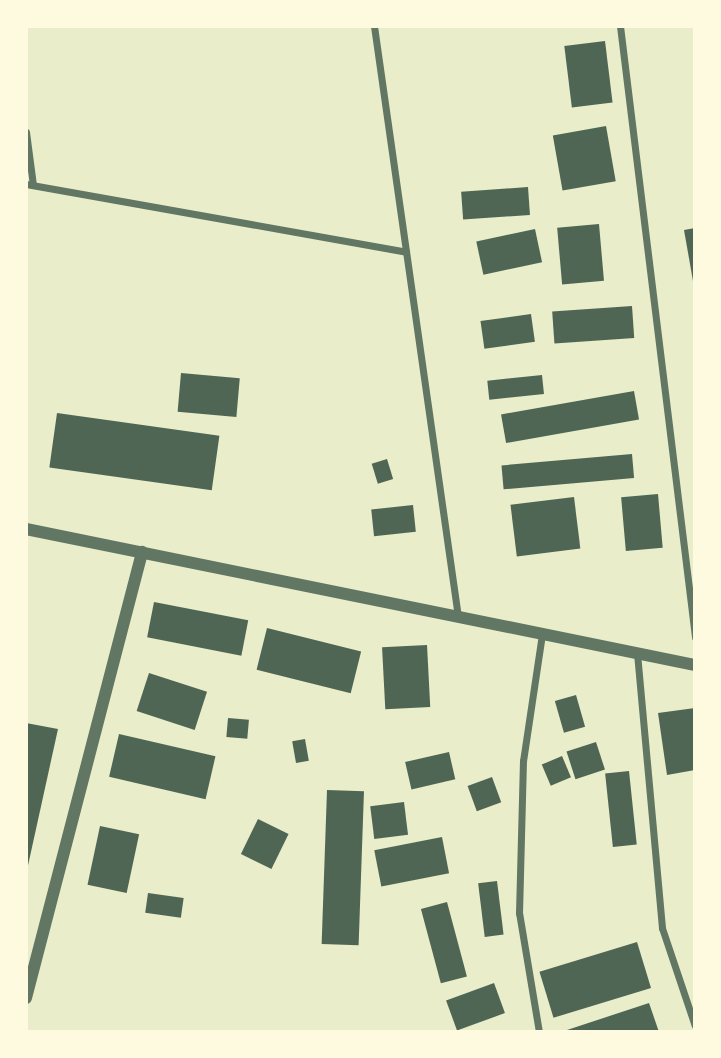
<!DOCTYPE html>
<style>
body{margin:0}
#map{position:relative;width:721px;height:1058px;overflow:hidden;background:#e9edc9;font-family:"Archivo Narrow",sans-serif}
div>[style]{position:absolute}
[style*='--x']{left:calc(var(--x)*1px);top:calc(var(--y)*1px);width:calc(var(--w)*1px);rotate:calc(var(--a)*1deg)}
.building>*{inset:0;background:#4f6655;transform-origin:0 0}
.minor>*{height:7px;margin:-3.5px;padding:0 3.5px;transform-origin:3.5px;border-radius:3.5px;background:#617663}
.tertiary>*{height:12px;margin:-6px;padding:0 6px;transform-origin:6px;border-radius:6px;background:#617663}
span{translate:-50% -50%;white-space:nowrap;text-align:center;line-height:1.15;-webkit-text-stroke:6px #fefae0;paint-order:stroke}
.frame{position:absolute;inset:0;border:28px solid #fefae0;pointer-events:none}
</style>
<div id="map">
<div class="building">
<i style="left:605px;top:41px;width:62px;height:41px;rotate:83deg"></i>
<i style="left:606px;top:126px;width:56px;height:54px;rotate:80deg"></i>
<i style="left:528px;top:187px;width:28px;height:67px;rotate:86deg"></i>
<i style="left:599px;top:224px;width:57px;height:42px;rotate:85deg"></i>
<i style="clip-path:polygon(695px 228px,695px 281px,693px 281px,684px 230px)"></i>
<i style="left:535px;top:229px;width:34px;height:60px;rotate:78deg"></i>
<i style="left:632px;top:306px;width:32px;height:80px;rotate:86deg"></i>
<i style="left:531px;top:314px;width:28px;height:51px;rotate:82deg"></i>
<i style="left:181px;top:373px;width:59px;height:39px;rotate:5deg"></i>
<i style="left:542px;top:375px;width:19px;height:55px;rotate:84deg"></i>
<i style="left:634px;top:391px;width:29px;height:135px;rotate:80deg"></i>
<i style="left:57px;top:413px;width:164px;height:55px;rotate:8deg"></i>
<i style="left:632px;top:454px;width:24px;height:131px;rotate:85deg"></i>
<i style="left:387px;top:459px;width:21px;height:16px;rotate:73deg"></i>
<i style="left:658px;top:494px;width:54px;height:37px;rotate:85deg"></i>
<i style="left:574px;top:497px;width:52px;height:64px;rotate:83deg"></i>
<i style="left:413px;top:505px;width:27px;height:42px;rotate:84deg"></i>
<i style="left:154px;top:602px;width:96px;height:36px;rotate:11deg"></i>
<i style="left:267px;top:628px;width:97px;height:43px;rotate:14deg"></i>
<i style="left:427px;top:645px;width:62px;height:45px;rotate:87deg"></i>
<i style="left:149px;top:673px;width:61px;height:40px;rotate:18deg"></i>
<i style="left:576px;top:695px;width:33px;height:22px;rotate:74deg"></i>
<i style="clip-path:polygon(695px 708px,695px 770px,667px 775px,658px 713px)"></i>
<i style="left:228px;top:718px;width:21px;height:19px;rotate:5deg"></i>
<i style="clip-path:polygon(26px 723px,58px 729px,27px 870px,26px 870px)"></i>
<i style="left:119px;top:734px;width:99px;height:44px;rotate:13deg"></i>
<i style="left:305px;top:739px;width:22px;height:13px;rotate:80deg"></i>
<i style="left:596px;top:742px;width:29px;height:31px;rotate:72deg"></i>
<i style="left:449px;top:752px;width:28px;height:45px;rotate:77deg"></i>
<i style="left:562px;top:756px;width:23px;height:22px;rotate:67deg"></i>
<i style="left:629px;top:771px;width:74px;height:24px;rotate:84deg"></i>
<i style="left:492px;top:777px;width:27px;height:26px;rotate:70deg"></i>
<i style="left:327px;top:790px;width:37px;height:154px;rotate:2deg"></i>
<i style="left:404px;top:802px;width:33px;height:34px;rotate:83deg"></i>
<i style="left:258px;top:819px;width:34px;height:39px;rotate:26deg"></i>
<i style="left:100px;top:826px;width:40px;height:60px;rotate:12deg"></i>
<i style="left:442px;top:837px;width:37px;height:69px;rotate:79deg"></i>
<i style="left:497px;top:881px;width:54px;height:19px;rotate:83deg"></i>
<i style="left:148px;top:893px;width:36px;height:20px;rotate:8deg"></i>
<i style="left:447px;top:902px;width:77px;height:27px;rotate:75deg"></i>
<i style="left:637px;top:942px;width:48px;height:102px;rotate:73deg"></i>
<i style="left:494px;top:983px;width:32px;height:51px;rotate:70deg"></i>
<i style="clip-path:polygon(649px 1003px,659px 1032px,564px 1032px,564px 1031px)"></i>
</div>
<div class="minor">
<i style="--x:374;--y:26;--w:597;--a:81.91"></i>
<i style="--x:620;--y:26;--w:616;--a:83"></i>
<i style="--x:26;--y:132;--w:53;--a:82.5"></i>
<i style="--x:26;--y:184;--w:386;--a:10.1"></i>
<i style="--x:637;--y:653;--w:276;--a:84.8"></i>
<i style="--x:662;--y:928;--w:103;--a:71.4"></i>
<i style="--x:539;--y:1032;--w:121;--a:-99.5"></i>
<i style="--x:519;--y:913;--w:152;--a:-88.5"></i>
<i style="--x:523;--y:761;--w:128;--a:-81.5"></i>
</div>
<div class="tertiary">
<i style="--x:26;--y:529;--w:683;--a:11.49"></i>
<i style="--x:26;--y:998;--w:461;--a:-75.4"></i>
</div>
<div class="frame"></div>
</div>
